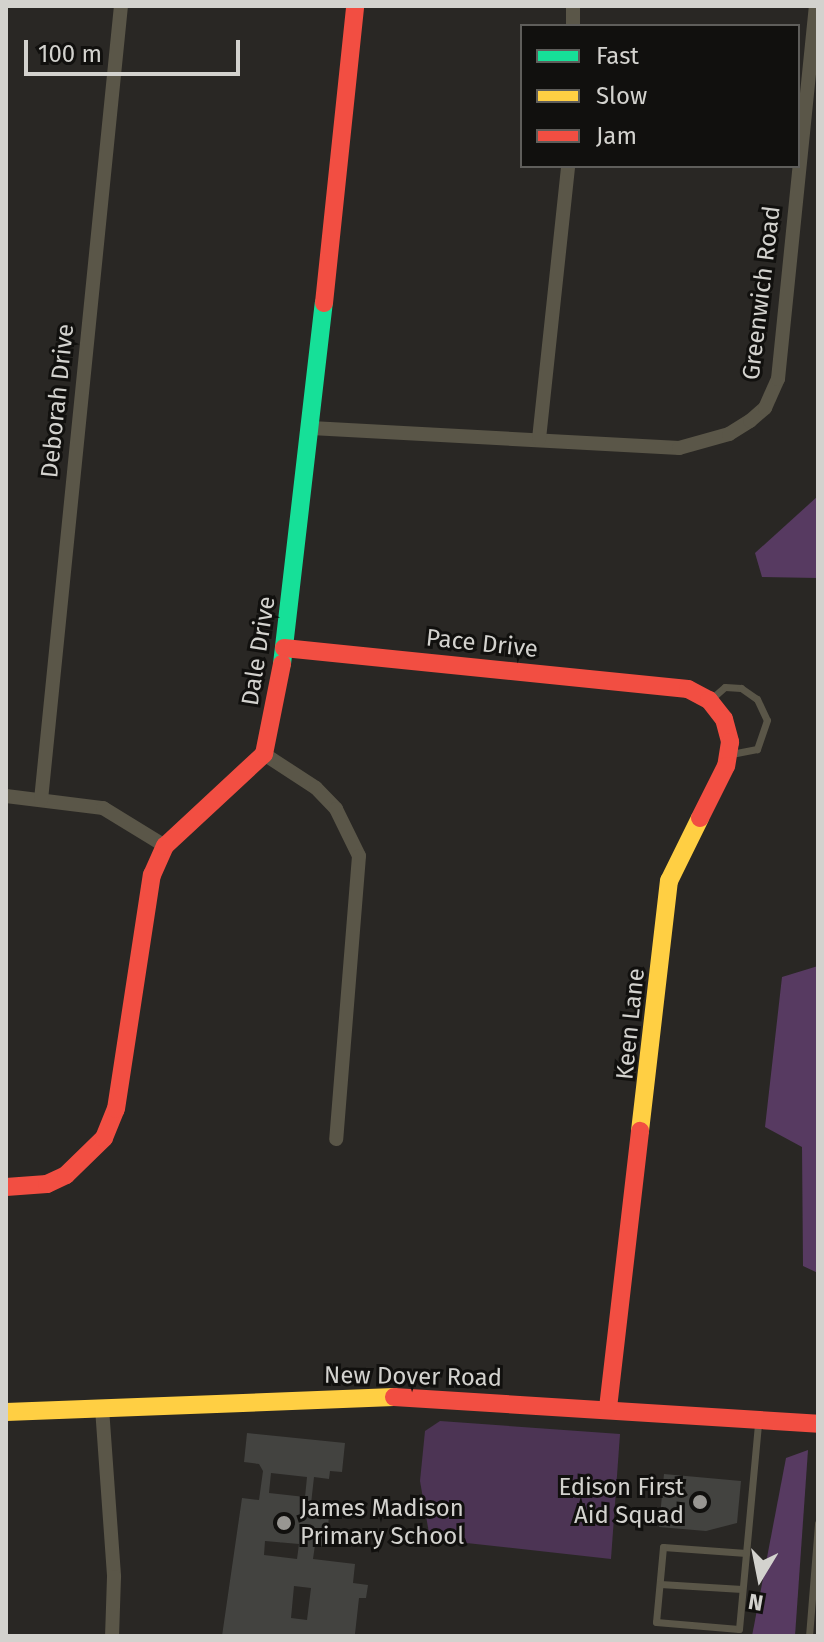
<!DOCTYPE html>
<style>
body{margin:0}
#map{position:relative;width:824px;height:1642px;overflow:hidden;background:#292724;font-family:"Fira Sans",sans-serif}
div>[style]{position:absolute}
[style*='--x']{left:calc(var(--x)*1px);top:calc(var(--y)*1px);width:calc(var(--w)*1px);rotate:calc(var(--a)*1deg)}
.green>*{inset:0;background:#4c3454}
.forest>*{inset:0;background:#573a61}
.building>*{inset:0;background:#434340}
.lane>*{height:7px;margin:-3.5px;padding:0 3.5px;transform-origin:3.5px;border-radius:3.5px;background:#5a5648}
.street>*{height:14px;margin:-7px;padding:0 7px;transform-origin:7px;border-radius:7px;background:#5a5648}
.fast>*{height:18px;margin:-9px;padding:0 9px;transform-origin:9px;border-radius:9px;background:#16e098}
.slow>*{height:18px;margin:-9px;padding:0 9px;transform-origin:9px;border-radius:9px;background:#ffcf43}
.jam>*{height:18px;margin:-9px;padding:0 9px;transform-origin:9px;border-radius:9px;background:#f24e42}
.dots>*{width:22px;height:22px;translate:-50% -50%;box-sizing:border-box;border:4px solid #11100e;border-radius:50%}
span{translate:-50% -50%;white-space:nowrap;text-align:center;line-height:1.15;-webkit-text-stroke:6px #11100e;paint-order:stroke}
.street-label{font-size:24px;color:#d3d2ce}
.poi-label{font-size:24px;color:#d3d2ce}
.right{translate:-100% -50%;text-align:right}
.left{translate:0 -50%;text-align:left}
.frame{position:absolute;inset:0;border:8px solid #d3d2ce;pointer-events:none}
.legend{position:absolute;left:520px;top:24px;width:280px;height:144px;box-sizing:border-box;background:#11100e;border:2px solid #5f5e5b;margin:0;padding:10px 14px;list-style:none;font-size:24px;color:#d3d2ce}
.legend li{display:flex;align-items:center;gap:16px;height:40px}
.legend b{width:40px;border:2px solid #5f5e5b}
.north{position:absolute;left:720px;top:1538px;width:80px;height:80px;-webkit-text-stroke:6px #11100e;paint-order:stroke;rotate:190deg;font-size:22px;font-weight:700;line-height:32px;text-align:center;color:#d3d2ce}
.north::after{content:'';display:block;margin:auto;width:28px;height:36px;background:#d3d2ce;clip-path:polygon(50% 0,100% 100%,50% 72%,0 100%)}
.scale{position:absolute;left:24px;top:40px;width:216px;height:36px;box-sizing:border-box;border:4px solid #d3d2ce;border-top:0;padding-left:10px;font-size:24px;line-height:28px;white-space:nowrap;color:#d3d2ce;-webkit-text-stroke:6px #11100e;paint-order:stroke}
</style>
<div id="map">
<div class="green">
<i style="clip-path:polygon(440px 1421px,620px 1434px,611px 1559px,430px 1539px,420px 1481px,425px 1431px)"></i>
</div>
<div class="forest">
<i style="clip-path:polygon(818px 496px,818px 578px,762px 577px,755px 553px)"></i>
<i style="clip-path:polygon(818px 966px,818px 1273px,803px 1266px,802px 1147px,765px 1127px,782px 977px)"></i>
<i style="clip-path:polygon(808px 1450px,795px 1636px,752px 1636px,786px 1458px)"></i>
</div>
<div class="building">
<i style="clip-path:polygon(evenodd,247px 1433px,345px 1443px,342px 1472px,330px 1471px,329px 1479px,314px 1477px,311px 1504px,330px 1506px,326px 1546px,315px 1545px,313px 1559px,355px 1564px,353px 1583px,368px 1585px,366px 1598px,359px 1598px,355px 1634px,222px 1636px,242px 1498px,259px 1500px,263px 1471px,259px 1464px,244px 1462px,247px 1433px,271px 1473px,307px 1477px,305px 1497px,269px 1493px,271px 1473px,247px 1433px,265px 1541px,299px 1544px,297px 1559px,264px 1555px,265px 1541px,247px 1433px,294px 1586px,311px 1588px,307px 1620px,291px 1618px,294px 1586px)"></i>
<i style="clip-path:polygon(664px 1474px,741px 1481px,737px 1523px,706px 1531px,659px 1527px)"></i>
</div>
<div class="lane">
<i style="--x:711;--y:699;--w:18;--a:-41"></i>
<i style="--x:725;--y:687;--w:16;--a:4"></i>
<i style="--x:741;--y:688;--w:19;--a:35"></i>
<i style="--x:757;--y:699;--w:23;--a:65"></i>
<i style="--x:767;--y:720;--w:31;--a:109"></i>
<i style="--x:757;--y:749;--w:25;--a:169"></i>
<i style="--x:746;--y:1553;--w:83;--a:-175.9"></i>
<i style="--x:663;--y:1547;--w:75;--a:95.3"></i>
<i style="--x:656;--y:1622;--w:83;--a:4.8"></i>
<i style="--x:739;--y:1629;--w:206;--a:-84.7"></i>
<i style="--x:660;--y:1584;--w:82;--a:3.5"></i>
<i style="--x:809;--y:1636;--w:113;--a:-85.4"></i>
</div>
<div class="street">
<i style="--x:573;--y:6;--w:20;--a:90"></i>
<i style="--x:311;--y:428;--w:369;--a:3.1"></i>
<i style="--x:679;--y:448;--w:52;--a:-15.6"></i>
<i style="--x:729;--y:434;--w:25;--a:-32"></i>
<i style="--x:750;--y:421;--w:20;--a:-41"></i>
<i style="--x:765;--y:408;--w:32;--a:-66"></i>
<i style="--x:778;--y:379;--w:375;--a:-84.2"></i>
<i style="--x:539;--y:439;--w:275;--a:-83.9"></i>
<i style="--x:264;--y:754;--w:62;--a:33.2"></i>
<i style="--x:316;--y:788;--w:29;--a:46"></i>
<i style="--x:336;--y:809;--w:52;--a:63.9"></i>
<i style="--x:359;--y:856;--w:284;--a:94.6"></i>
<i style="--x:6;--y:796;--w:98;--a:7.1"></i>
<i style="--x:103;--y:808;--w:73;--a:31.5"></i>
<i style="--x:41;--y:800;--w:798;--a:-84.25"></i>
<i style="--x:102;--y:1408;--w:169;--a:85.9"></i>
<i style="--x:114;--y:1577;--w:59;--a:91.9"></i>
</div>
<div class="fast">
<i style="--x:282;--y:664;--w:363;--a:-83.4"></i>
</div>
<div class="slow">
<i style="--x:640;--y:1131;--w:252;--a:-83.4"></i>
<i style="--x:669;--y:881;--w:70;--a:-63.8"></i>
<i style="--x:6;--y:1412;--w:388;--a:-2.2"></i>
</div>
<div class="jam">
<i style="--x:324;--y:303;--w:299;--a:-84"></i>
<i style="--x:284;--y:648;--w:406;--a:5.8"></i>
<i style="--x:688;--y:689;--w:24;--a:28"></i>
<i style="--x:709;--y:700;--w:24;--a:52"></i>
<i style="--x:724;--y:719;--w:24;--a:75"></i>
<i style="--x:730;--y:742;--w:24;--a:99"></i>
<i style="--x:726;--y:766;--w:58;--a:116.6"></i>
<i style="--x:6;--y:1187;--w:41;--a:-4.2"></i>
<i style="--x:47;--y:1184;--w:21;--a:-25"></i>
<i style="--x:66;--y:1175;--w:53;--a:-44.2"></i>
<i style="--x:104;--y:1138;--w:31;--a:-68"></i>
<i style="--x:116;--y:1109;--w:237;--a:-81.3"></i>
<i style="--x:152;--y:875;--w:32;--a:-66"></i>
<i style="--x:165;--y:846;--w:135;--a:-42.9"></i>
<i style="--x:264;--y:754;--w:92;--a:-78.7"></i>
<i style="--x:394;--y:1397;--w:425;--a:3.6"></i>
<i style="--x:608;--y:1408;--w:279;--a:-83.4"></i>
</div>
<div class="dots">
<i style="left:700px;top:1502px;background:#989692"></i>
<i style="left:284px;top:1523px;background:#989692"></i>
</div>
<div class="street-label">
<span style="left:762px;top:293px;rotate:-83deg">Greenwich Road</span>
<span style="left:58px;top:401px;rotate:-84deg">Deborah Drive</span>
<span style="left:482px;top:644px;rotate:6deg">Pace Drive</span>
<span style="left:259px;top:651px;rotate:-81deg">Dale Drive</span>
<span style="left:631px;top:1024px;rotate:-84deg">Keen Lane</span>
<span style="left:413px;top:1377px;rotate:1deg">New Dover Road</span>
</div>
<div class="poi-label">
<span class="right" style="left:684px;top:1502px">Edison First<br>Aid Squad</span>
<span class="left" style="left:300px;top:1523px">James Madison<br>Primary School</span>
</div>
<div class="frame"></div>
<ul class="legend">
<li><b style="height:10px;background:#16e098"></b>Fast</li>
<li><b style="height:10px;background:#ffcf43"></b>Slow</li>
<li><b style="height:10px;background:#f24e42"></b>Jam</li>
</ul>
<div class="north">N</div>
<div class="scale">100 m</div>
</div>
